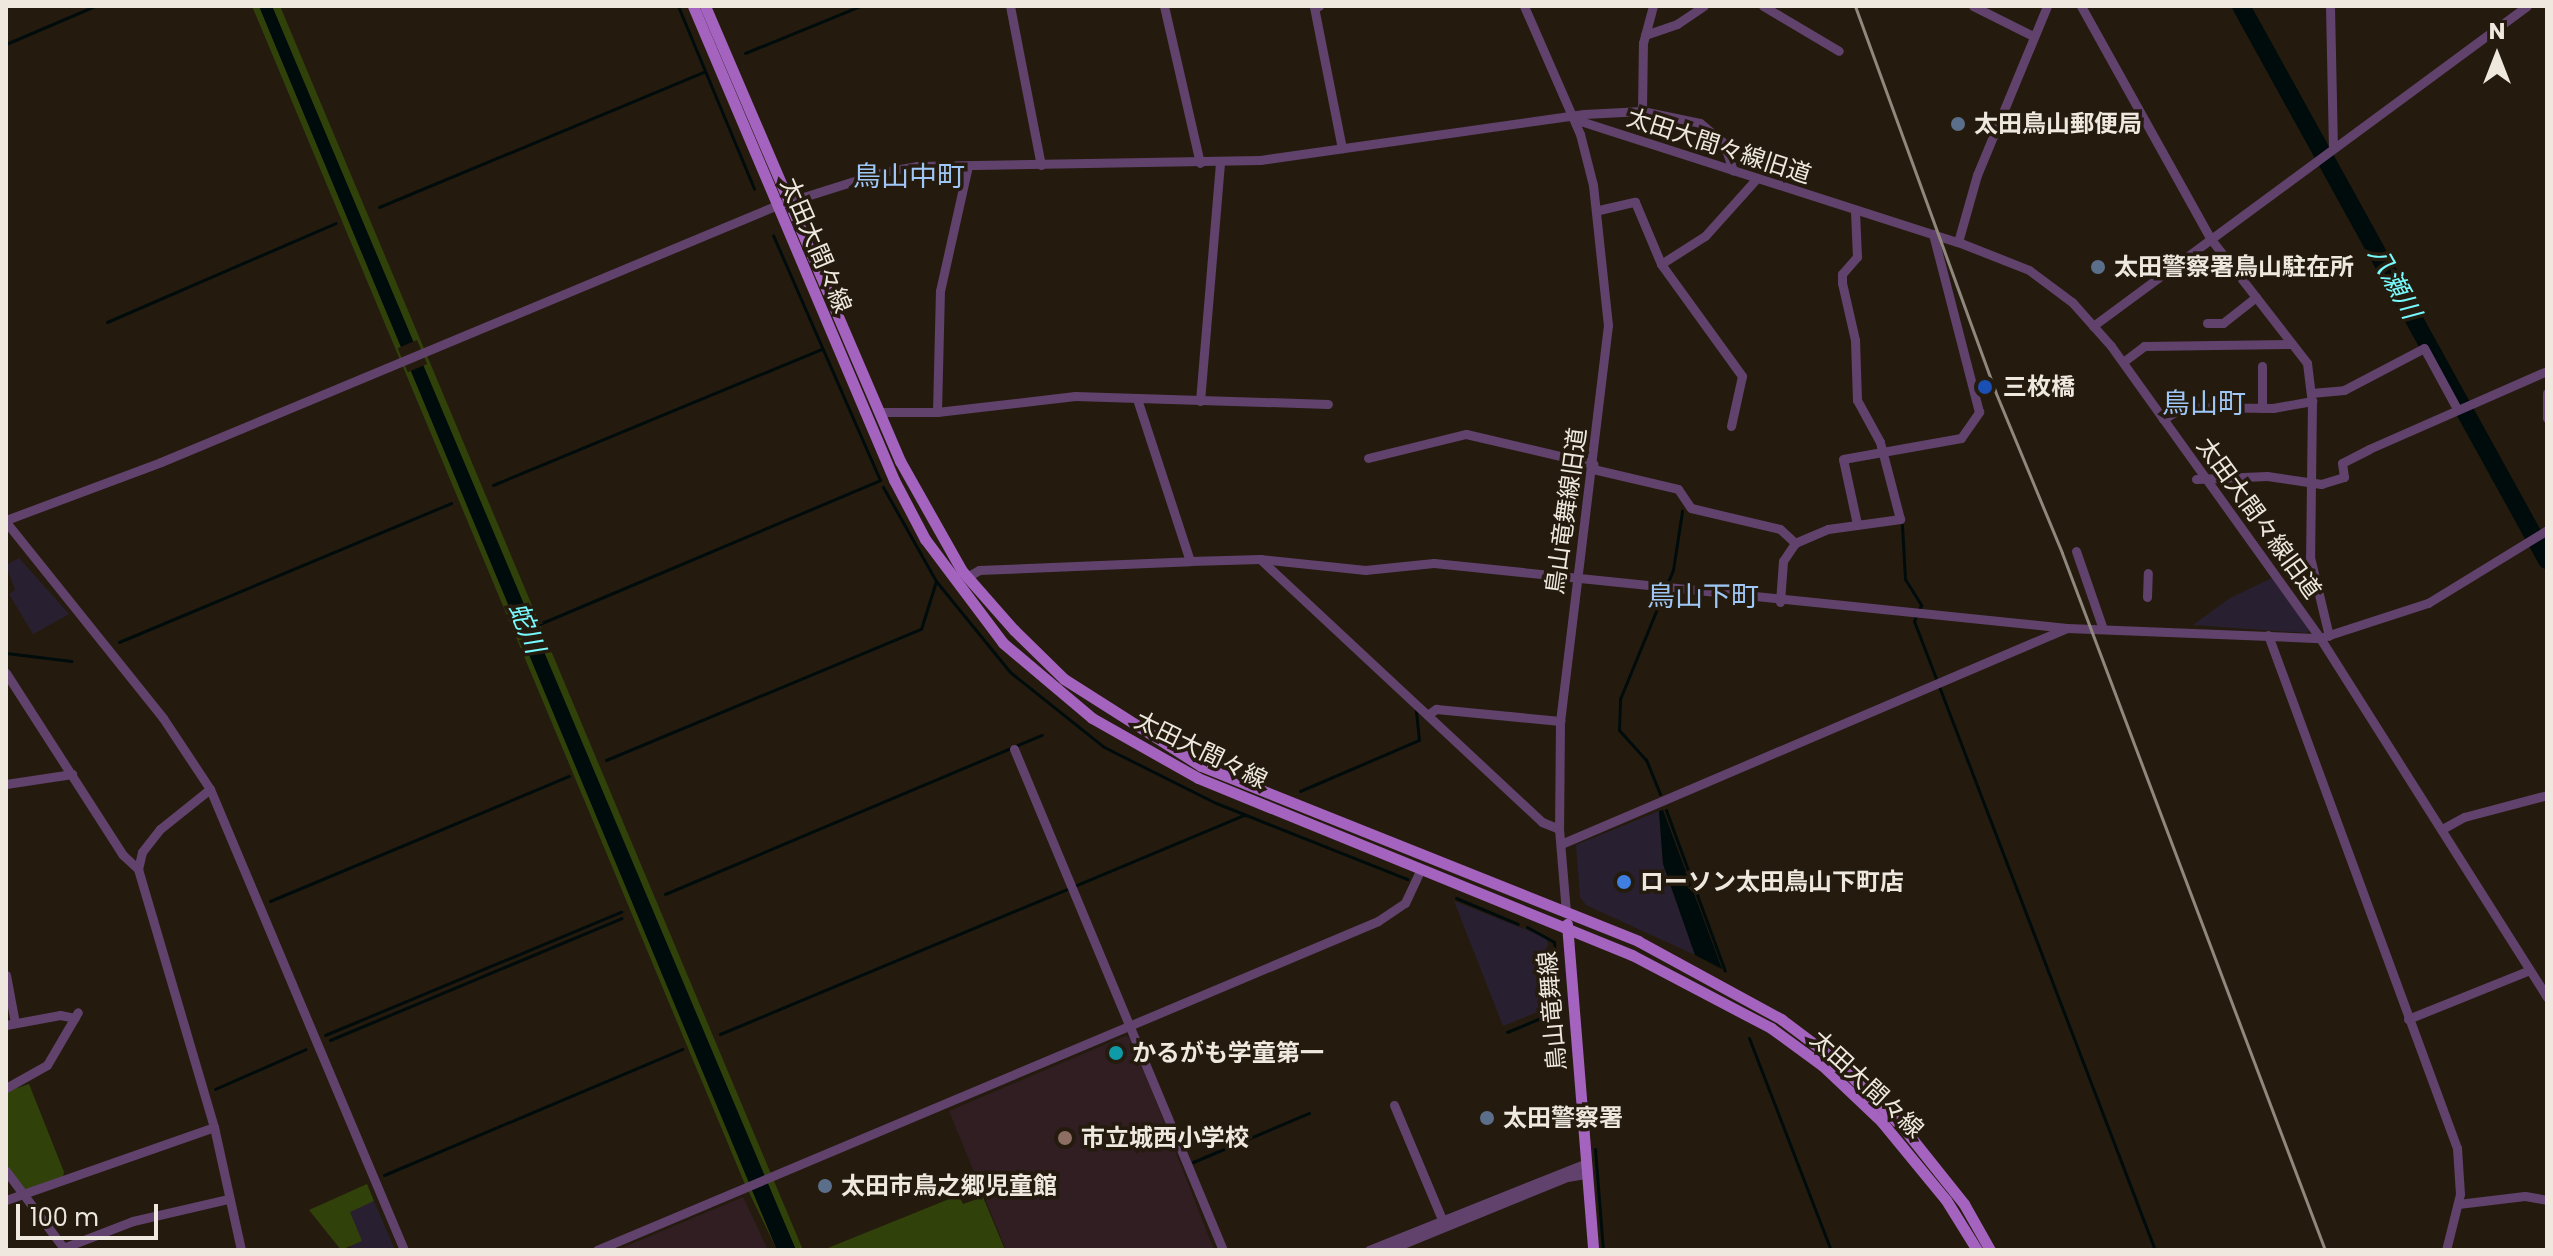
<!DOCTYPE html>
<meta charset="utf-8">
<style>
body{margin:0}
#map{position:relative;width:2553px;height:1256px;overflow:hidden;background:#241b0e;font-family:Poppins,"Noto Sans JP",sans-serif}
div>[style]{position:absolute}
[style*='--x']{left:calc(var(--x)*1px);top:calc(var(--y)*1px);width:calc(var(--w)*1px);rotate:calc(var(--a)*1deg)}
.commercial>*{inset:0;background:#282030}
.education>*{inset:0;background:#301e23}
.green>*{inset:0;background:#31410a}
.water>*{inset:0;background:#000b0c}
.pier>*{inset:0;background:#241b0e;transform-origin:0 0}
.stream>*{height:3px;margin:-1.5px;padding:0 1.5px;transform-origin:1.5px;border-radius:1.5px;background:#000b0c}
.river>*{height:18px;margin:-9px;padding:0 9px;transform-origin:9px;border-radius:9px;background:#000b0c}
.minor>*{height:9px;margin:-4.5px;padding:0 4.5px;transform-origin:4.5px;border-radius:4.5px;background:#61426d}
.major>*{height:11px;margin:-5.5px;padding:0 5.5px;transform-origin:5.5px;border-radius:5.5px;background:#a463be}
.rail>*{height:3px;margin:-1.5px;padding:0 1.5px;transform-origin:1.5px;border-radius:1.5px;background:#90887d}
.dots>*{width:22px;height:22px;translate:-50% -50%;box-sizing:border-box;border:4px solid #241b0e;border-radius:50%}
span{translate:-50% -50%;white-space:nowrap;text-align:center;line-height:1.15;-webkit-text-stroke:7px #241b0e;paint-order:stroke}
.poi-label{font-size:24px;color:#eee8df;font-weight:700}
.left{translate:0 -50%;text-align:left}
.street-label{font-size:24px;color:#eee8df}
.water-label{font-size:26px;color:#77fbfe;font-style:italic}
.quarter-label{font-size:28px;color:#9fc7f6}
.frame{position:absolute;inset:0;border:8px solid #eee8df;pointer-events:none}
.north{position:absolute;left:2457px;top:16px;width:80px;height:80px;-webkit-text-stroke:6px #241b0e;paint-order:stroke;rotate:0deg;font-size:22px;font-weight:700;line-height:32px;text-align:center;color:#eee8df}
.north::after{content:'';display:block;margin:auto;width:28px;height:36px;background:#eee8df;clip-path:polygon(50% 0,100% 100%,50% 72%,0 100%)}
.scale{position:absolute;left:16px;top:1204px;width:142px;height:36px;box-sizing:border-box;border:4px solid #eee8df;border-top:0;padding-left:10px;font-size:24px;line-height:28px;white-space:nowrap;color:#eee8df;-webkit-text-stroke:6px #241b0e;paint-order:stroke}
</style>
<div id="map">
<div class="commercial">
<i style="clip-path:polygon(19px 558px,69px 614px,33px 634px,9px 594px,15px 590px,6px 565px)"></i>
<i style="clip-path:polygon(2272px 578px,2310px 629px,2307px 633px,2193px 625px,2230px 598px)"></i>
<i style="clip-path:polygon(1659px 811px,1663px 864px,1695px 955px,1586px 905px,1580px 897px,1576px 845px)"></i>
<i style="clip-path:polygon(1454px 901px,1547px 938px,1553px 989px,1560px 989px,1555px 1005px,1503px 1026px)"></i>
<i style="clip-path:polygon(374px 1201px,395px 1250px,351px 1250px,349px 1211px)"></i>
</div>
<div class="education">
<i style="clip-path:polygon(1125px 1036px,1131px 1038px,1214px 1250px,1006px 1250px,949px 1111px)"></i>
<i style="clip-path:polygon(743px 1197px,768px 1250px,617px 1250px)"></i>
</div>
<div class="green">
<i style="clip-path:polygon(252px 6px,259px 6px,777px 1250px,744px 1182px)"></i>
<i style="clip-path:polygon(272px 6px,280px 6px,803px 1250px,796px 1250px,762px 1173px)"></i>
<i style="clip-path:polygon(29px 1084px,64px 1172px,63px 1178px,26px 1191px,6px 1166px,6px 1092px)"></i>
<i style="clip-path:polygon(367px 1184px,374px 1201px,350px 1212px,362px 1241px,341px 1250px,309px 1210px)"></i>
<i style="clip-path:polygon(959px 1195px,963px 1204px,983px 1197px,1005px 1250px,823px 1250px)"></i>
</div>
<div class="water">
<i style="clip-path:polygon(259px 6px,272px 6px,796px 1250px,777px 1250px)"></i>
<i style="clip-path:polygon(1663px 810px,1722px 969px,1695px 955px,1663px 864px,1659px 811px)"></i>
</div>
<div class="pier">
<i style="left:417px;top:340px;width:26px;height:21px;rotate:67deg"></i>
</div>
<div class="stream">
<i style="--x:678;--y:6;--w:198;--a:67.4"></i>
<i style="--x:6;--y:44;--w:97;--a:-23.1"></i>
<i style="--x:745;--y:53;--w:124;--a:-22.2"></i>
<i style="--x:379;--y:207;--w:353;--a:-22.6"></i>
<i style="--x:107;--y:322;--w:249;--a:-23.4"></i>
<i style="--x:493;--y:485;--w:356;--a:-22.5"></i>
<i style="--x:1902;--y:525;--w:54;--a:86.8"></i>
<i style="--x:1905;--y:579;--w:31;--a:58"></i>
<i style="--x:1921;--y:605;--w:17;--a:114"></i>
<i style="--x:1914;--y:621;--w:674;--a:69.04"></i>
<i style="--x:936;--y:581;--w:117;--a:50.9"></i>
<i style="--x:1010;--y:672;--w:120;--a:38.6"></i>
<i style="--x:1104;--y:747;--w:125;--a:26.6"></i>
<i style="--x:1216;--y:803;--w:206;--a:21.7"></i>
<i style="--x:530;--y:628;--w:380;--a:-22.9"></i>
<i style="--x:880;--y:480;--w:267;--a:-113.6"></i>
<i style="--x:119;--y:642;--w:360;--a:-22.7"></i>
<i style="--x:6;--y:653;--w:66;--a:6.9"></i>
<i style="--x:606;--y:760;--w:341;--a:-22.6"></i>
<i style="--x:921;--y:629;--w:50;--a:-72.6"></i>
<i style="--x:936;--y:581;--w:108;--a:-119.4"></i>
<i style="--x:1300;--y:791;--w:129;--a:-23.2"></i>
<i style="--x:1419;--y:740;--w:30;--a:-96"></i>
<i style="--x:1660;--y:794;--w:37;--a:-112"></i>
<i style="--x:1646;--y:760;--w:40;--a:-132"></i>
<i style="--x:1619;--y:730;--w:31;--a:-88"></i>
<i style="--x:1620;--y:699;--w:139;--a:-67.7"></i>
<i style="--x:1673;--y:570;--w:60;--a:-81.3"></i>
<i style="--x:1666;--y:810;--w:171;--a:69.9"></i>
<i style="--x:665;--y:894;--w:409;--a:-22.9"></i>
<i style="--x:1456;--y:898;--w:67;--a:22.8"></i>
<i style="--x:270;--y:901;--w:324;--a:-22.7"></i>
<i style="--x:1527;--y:927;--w:31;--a:29"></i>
<i style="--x:1554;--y:942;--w:45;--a:84.9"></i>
<i style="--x:1507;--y:1032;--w:57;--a:-22.5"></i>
<i style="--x:1560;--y:1010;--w:11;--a:-95"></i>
<i style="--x:720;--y:1034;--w:568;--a:-22.68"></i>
<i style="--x:325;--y:1035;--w:321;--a:-22.6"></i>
<i style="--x:1749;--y:1038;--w:227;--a:68.9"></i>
<i style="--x:330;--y:1040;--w:316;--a:-22.7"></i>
<i style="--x:215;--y:1089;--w:99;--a:-23.7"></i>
<i style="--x:1595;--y:1149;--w:101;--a:85.5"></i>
<i style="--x:1193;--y:1162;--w:126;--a:-22.9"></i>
<i style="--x:384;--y:1175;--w:324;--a:-22.9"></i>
</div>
<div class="river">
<i style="--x:2241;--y:6;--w:633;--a:61.09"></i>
</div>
<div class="minor">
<i style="--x:1010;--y:6;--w:162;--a:79"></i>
<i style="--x:1164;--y:6;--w:161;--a:77.1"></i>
<i style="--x:1319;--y:6;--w:5;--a:169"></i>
<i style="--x:1314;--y:7;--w:144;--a:78.8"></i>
<i style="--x:1524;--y:6;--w:140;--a:66.4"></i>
<i style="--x:1580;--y:134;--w:53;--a:75.7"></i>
<i style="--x:1593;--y:185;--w:141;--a:83.9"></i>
<i style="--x:1608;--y:325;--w:399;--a:96.9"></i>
<i style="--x:1560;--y:721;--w:108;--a:90.5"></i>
<i style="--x:1559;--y:829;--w:83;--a:85.2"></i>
<i style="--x:1763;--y:6;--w:88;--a:30.6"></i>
<i style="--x:1973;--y:6;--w:67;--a:26.6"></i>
<i style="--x:2081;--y:6;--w:265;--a:60.9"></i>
<i style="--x:2210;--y:238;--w:158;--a:52.2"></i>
<i style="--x:2307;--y:363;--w:38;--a:83"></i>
<i style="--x:2312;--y:401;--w:156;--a:90.7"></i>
<i style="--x:2310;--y:557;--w:81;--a:76.5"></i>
<i style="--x:2330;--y:6;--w:142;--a:88.8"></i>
<i style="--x:1645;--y:35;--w:34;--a:-19"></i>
<i style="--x:1677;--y:24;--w:32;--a:-34"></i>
<i style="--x:1642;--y:111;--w:68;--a:-89.2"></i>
<i style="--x:1643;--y:43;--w:38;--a:-75"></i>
<i style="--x:1574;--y:119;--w:403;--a:17.8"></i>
<i style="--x:1958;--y:242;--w:76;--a:21.5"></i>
<i style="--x:2029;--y:270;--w:54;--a:36.7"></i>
<i style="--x:2072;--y:302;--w:59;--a:48.4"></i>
<i style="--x:2111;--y:346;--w:359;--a:54.4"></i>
<i style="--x:2320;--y:638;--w:425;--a:57.7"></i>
<i style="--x:1599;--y:210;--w:37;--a:-13"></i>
<i style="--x:1635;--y:202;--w:67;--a:67.2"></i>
<i style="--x:1958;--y:242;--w:70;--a:-74.2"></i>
<i style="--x:1977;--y:175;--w:183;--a:-67.5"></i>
<i style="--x:2207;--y:323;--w:16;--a:0"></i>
<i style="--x:2223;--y:323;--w:42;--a:-38.2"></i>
<i style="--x:2093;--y:326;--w:539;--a:-36.4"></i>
<i style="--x:2123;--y:362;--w:26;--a:-37"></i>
<i style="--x:2144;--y:346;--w:148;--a:-0.8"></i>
<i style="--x:2262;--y:366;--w:42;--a:90"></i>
<i style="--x:2311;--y:393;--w:33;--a:-5"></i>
<i style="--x:2344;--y:390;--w:90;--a:-27.7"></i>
<i style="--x:2424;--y:348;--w:67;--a:61.5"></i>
<i style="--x:2547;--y:393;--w:25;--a:90"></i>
<i style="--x:1200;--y:401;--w:240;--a:-85.2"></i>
<i style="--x:1138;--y:402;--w:167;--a:71.9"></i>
<i style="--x:880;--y:412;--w:57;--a:0"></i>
<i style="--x:937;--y:412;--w:139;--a:-6.6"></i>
<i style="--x:1075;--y:396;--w:253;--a:1.8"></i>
<i style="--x:937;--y:412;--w:121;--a:-88.6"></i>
<i style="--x:940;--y:291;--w:128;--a:-77.4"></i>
<i style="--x:2163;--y:419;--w:24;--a:-30"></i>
<i style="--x:2184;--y:407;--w:89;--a:0.6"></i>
<i style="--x:2273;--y:408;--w:40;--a:-10"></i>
<i style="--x:1731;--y:426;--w:51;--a:-77.6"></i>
<i style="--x:1742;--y:376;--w:138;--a:-125.9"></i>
<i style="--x:1661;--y:264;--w:52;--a:-32.5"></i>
<i style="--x:1705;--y:236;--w:78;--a:-48.1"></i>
<i style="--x:1368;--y:458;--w:101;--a:-13.8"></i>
<i style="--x:1466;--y:434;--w:131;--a:13.2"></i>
<i style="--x:1593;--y:469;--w:87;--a:13.2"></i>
<i style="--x:1678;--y:489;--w:23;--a:56"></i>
<i style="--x:1691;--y:508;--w:91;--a:13.3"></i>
<i style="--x:1780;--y:529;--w:21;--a:43"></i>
<i style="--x:2196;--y:479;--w:71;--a:-2.4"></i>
<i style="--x:2267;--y:476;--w:55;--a:8.4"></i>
<i style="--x:2321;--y:484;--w:24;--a:-17"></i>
<i style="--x:2344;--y:477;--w:14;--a:-98"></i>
<i style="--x:2342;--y:463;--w:30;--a:-27"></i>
<i style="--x:2369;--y:449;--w:194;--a:-23.7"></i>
<i style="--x:6;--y:520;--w:165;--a:-20.5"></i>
<i style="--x:161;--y:462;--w:665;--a:-22.63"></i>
<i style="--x:775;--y:206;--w:113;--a:-17.5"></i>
<i style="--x:883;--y:172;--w:35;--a:-10"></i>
<i style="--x:917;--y:166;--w:343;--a:-1"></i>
<i style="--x:1260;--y:160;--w:327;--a:-8.1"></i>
<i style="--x:1584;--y:114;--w:58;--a:-3"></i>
<i style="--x:1642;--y:111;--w:59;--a:11.7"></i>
<i style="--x:1700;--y:123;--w:31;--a:40"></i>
<i style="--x:1724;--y:143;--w:29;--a:72"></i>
<i style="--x:6;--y:522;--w:251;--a:51.3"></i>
<i style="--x:163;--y:718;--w:85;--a:56.5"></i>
<i style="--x:210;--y:789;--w:500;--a:67.18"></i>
<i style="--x:1857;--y:524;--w:66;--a:-102.2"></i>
<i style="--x:1843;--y:459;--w:120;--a:-10.1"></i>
<i style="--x:1961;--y:438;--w:32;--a:-55"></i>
<i style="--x:1979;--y:412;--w:184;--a:-104.5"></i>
<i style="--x:2076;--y:551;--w:79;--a:70.9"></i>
<i style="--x:1260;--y:559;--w:386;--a:43"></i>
<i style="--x:1542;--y:822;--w:18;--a:22"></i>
<i style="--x:967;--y:577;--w:14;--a:-30"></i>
<i style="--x:979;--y:570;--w:211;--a:-2.4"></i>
<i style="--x:1190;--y:561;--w:70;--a:-1.6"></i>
<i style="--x:1260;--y:559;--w:106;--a:6"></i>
<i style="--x:1365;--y:570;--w:69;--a:-5.8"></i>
<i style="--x:1434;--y:563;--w:636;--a:5.86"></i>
<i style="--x:2147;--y:597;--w:24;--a:-88"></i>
<i style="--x:1780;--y:602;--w:41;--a:-85.8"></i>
<i style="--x:1783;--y:561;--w:22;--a:-56"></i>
<i style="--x:1795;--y:543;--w:36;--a:-23"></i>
<i style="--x:1828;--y:529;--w:73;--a:-7.9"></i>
<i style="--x:1900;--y:519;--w:80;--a:-104.6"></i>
<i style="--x:1880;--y:442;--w:48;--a:-118.7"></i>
<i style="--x:1857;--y:400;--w:60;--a:-91.9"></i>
<i style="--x:1855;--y:340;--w:58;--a:-102.8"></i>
<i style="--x:1842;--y:283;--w:9;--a:-90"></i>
<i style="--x:1842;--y:274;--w:23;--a:-49"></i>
<i style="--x:1857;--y:257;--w:46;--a:-92.5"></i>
<i style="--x:2268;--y:635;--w:547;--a:69.78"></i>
<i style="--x:2457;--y:1148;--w:46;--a:86.3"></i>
<i style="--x:2460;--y:1194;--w:58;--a:104"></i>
<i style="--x:6;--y:673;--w:216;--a:57.3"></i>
<i style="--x:123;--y:855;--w:21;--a:43"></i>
<i style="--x:1429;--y:714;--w:9;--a:-36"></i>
<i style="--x:1436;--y:709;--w:125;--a:5.5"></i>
<i style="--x:1014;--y:749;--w:543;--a:67.36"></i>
<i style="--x:6;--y:784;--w:67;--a:-8.6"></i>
<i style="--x:210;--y:789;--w:64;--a:141.3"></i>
<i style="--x:160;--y:829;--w:29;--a:128"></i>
<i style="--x:142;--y:852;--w:17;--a:103"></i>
<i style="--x:138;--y:869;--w:269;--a:73.6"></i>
<i style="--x:214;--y:1127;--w:126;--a:77.6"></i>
<i style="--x:2444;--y:828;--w:23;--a:-29"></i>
<i style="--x:2464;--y:817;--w:86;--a:-14.8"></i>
<i style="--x:1561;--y:844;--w:550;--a:-23.12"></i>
<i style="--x:2067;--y:628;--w:253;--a:2.3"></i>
<i style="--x:2320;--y:638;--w:114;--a:-18"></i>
<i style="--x:2428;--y:603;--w:140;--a:-31.5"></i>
<i style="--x:6;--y:975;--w:49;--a:79.4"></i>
<i style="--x:2408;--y:1019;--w:131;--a:-21.9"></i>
<i style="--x:6;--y:1025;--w:55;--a:-10.5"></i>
<i style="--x:60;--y:1015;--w:15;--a:11"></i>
<i style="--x:6;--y:1088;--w:47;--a:-29.3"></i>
<i style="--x:47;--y:1065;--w:61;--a:-59.7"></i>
<i style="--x:1394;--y:1105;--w:129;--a:67.2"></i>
<i style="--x:6;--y:1171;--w:99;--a:53.2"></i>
<i style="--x:6;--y:1200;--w:220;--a:-19.3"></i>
<i style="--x:2458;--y:1204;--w:67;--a:-6.8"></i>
<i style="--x:2525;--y:1196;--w:22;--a:10"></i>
<i style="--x:63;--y:1248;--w:75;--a:-21.1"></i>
<i style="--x:133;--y:1221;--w:98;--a:-13"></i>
<i style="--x:597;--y:1250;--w:847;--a:-22.84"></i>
<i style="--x:1378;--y:921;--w:32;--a:-34"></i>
<i style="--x:1405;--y:903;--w:38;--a:-65"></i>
<i style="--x:1369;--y:1250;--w:234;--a:-21.8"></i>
<i style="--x:1388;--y:1250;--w:193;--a:-22.2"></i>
<i style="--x:1567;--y:1177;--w:20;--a:-9"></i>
</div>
<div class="major">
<i style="--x:693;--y:6;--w:515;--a:67.02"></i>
<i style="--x:894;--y:480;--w:67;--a:62.3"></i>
<i style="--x:925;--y:539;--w:130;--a:53.1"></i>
<i style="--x:1003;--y:643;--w:116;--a:40.1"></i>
<i style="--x:1092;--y:718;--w:122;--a:29.5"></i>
<i style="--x:1198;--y:778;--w:469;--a:22.2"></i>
<i style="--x:1632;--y:955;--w:157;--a:27.7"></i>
<i style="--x:1771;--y:1028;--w:64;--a:36.2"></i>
<i style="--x:1823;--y:1066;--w:80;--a:43.5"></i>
<i style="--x:1881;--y:1121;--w:102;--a:50.6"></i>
<i style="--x:1946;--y:1200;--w:59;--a:58.2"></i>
<i style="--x:705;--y:6;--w:495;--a:66.8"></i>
<i style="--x:900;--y:461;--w:126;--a:60.6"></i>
<i style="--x:962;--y:571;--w:79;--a:48.6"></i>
<i style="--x:1014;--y:630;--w:70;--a:44.4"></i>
<i style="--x:1064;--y:679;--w:162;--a:32.4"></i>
<i style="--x:1201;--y:766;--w:471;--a:21.8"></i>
<i style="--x:1638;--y:941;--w:163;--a:28.6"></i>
<i style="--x:1781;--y:1019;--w:65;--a:36.9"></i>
<i style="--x:1833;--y:1058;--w:102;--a:45"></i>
<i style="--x:1905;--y:1130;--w:95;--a:51.4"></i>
<i style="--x:1964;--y:1204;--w:53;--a:60.5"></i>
<i style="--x:1567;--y:924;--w:327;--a:85.4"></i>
</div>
<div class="rail">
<i style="--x:1855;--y:6;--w:410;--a:70"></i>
<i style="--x:1995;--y:391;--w:175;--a:67.5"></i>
<i style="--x:2062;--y:553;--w:745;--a:69.33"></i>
</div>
<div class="dots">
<i style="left:1958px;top:124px;background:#5c6f8a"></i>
<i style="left:2098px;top:267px;background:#5c6f8a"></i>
<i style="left:1985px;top:387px;background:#1a4fb4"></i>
<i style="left:1624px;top:882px;background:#3f7fe0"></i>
<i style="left:1116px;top:1053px;background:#0f9aa8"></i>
<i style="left:1487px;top:1118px;background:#5c6f8a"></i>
<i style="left:1065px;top:1138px;background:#8d6e63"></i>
<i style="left:825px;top:1186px;background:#5c6f8a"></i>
</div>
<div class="poi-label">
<span class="left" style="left:1974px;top:124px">太田鳥山郵便局</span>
<span class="left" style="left:2114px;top:267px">太田警察署鳥山駐在所</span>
<span class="left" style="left:2003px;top:387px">三枚橋</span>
<span class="left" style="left:1640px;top:882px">ローソン太田鳥山下町店</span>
<span class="left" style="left:1132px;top:1053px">かるがも学童第一</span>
<span class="left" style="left:1503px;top:1118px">太田警察署</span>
<span class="left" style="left:1081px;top:1138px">市立城西小学校</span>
<span class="left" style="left:841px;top:1186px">太田市鳥之郷児童館</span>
</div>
<div class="street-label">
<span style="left:1719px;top:146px;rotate:18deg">太田大間々線旧道</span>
<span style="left:816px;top:245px;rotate:67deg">太田大間々線</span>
<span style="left:1566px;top:511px;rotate:-82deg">鳥山竜舞線旧道</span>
<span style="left:2259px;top:518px;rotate:54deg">太田大間々線旧道</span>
<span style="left:1201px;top:750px;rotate:26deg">太田大間々線</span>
<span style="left:1552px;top:1011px;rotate:-95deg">鳥山竜舞線</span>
<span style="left:1867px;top:1084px;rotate:43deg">太田大間々線</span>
</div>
<div class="water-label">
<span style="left:2394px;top:283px;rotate:61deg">八瀬川</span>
<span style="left:526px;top:628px;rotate:67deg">蛇川</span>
</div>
<div class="quarter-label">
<span style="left:909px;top:177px">鳥山中町</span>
<span style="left:2204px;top:404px">鳥山町</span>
<span style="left:1703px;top:597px">鳥山下町</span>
</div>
<div class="frame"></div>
<div class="north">N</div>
<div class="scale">100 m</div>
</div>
